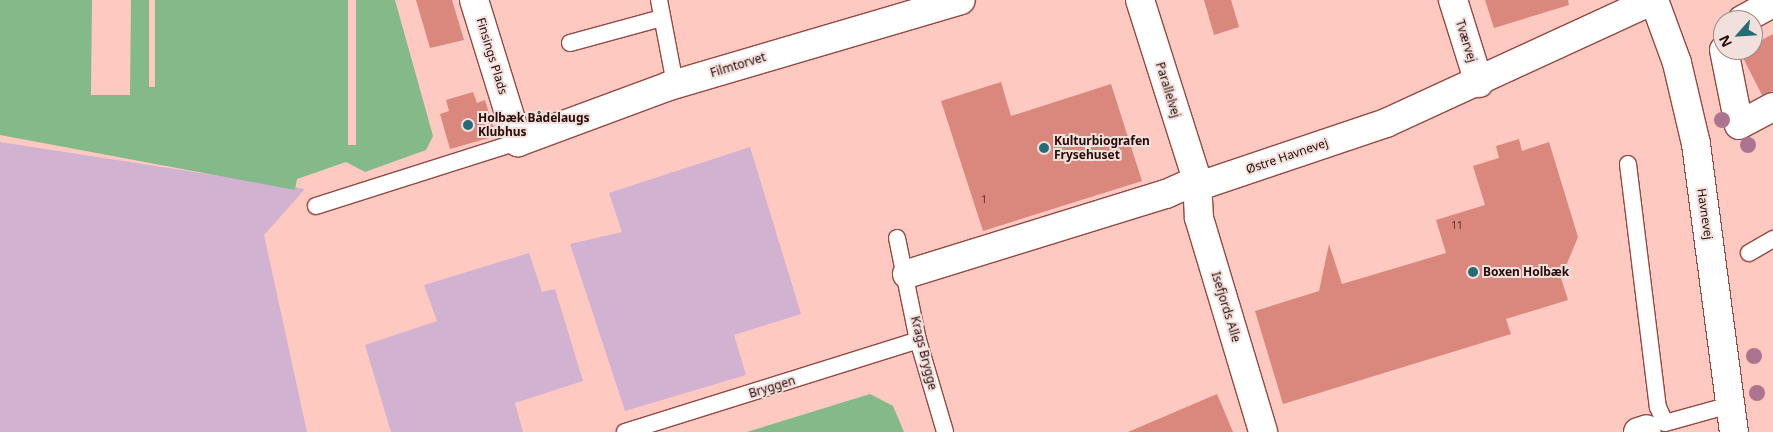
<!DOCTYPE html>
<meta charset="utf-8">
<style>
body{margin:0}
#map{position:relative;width:1773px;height:432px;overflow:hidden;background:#fec9c1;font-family:"Noto Sans",sans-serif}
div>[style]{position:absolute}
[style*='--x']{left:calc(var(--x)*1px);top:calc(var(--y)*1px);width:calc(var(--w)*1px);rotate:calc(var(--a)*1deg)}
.green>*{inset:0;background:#d2b2d1}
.water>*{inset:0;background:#84b98a}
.pier>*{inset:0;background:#fec9c1;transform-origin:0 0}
.building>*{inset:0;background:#da877d}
.roads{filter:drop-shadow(1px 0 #954841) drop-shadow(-1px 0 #954841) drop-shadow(0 1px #954841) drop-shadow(0 -1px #954841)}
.service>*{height:16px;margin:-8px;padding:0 8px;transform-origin:8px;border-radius:8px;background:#fff}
.minor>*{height:28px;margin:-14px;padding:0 14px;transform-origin:14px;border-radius:14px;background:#fff}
.tertiary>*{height:28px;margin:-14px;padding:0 14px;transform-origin:14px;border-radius:14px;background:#fff}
.trees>*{width:16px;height:16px;margin:-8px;border-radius:50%;background:#ad7492}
.dots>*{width:14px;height:14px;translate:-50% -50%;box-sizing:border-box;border:2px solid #f2e0dd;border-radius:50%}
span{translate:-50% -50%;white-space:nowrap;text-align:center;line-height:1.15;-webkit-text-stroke:4px #f2e0dd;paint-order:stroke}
.number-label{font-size:10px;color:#542925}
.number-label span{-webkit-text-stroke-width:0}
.street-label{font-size:12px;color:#280a08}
.poi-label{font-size:12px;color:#280a08;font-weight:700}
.left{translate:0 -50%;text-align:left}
.north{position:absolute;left:1713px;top:10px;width:50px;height:50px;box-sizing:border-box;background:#f2e0dd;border:1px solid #a18a88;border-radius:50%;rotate:244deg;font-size:14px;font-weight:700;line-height:20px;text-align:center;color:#280a08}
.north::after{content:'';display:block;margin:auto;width:18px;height:22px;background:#236d76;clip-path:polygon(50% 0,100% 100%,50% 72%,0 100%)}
</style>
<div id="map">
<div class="green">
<i style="clip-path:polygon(0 142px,305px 189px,264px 235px,307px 432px,0 432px)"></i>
<i style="clip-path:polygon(750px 147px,801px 314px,734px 335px,746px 375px,625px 411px,570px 244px,622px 232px,609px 193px)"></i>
<i style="clip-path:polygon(529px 253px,542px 292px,555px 289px,583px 381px,515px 403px,523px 432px,391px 432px,365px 345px,437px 321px,424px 285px)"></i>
</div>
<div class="water">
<i style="clip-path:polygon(0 0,92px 0,91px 95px,130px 95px,131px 0,395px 0,433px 136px,426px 150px,365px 172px,346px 162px,297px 179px,295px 190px,0 135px)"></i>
<i style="clip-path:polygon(870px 394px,893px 406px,904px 432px,747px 432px)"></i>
</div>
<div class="pier">
<i style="left:149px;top:0;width:6px;height:87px"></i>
<i style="left:348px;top:0;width:8px;height:145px"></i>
</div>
<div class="building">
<i style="clip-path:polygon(416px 0,452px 0,464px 40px,430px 48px)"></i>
<i style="clip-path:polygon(1204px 0,1231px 0,1239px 27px,1214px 35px)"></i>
<i style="clip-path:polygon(1485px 0,1568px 0,1569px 5px,1494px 28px)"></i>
<i style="clip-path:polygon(1773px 34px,1773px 91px,1762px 95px,1740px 52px,1753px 50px,1753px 45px)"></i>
<i style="clip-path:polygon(1001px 82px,1011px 116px,1111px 84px,1142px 181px,983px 231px,941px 101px)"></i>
<i style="clip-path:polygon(473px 92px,477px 103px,485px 100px,496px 136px,450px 149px,440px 114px,449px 111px,446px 100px)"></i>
<i style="clip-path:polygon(1519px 139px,1522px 151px,1549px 142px,1578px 237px,1561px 278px,1568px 300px,1506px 319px,1511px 334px,1283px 404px,1255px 311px,1319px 291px,1329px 244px,1342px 284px,1446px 253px,1436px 220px,1485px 205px,1473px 166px,1499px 158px,1496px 146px)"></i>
<i style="clip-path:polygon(1217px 394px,1233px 432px,1128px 432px)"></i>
</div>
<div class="roads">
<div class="service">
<i style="--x:659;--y:0;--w:86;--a:79.2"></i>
<i style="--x:570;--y:43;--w:95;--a:-15.2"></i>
<i style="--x:1628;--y:164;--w:245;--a:83"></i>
<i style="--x:1658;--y:407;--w:17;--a:66"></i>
<i style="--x:1665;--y:423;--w:67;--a:-15.5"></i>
<i style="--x:316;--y:206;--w:212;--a:-17.6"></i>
<i style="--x:897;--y:238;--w:104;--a:78.4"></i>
<i style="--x:918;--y:340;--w:96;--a:73.6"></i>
<i style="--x:1749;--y:253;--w:28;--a:-30"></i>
<i style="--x:625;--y:432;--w:307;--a:-17.4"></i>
</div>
<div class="minor">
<i style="--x:474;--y:0;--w:149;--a:72.8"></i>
<i style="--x:518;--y:142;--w:161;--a:-20.3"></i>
<i style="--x:669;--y:86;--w:304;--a:-16.4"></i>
<i style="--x:1140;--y:0;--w:189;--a:72.4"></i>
<i style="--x:1197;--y:180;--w:38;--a:87"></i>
<i style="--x:1199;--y:218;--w:223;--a:73.3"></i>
<i style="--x:1453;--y:0;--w:87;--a:72.6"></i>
<i style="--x:1742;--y:20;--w:35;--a:-29"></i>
<i style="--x:1724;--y:50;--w:76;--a:78.7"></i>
<i style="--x:1739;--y:125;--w:38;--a:-28"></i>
<i style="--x:907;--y:274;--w:271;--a:-17.2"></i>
<i style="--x:1166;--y:194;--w:34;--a:-24"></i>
<i style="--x:1197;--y:180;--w:11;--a:15"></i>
<i style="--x:1208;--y:183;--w:188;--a:-18.6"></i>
<i style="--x:1386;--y:123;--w:295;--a:-24.7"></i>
<i style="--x:1638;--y:432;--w:9;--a:-18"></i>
</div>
<div class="tertiary">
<i style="--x:1654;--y:0;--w:67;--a:69.9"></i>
<i style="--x:1677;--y:63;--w:83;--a:76.8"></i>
<i style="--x:1696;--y:144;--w:290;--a:82.5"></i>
</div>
</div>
<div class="trees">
<i style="left:1722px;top:120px"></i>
<i style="left:1748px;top:145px"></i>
<i style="left:1754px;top:356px"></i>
<i style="left:1757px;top:393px"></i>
</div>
<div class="dots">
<i style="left:468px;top:125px;background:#236d76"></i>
<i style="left:1044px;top:148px;background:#236d76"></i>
<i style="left:1473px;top:272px;background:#236d76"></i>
</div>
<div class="number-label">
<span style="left:984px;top:200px">1</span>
<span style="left:1457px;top:226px">11</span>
</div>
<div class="street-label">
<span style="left:1466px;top:41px;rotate:73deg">Tværvej</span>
<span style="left:492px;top:56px;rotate:73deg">Finsings Plads</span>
<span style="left:738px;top:65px;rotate:-17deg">Filmtorvet</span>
<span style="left:1168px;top:90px;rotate:73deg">Parallelvej</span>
<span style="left:1287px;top:156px;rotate:-19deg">Østre Havnevej</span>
<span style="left:1705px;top:214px;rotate:82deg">Havnevej</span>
<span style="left:1226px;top:307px;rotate:73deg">Isefjords Alle</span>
<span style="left:924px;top:353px;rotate:76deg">Krags Brygge</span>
<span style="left:772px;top:387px;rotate:-17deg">Bryggen</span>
</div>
<div class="poi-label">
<span class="left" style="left:478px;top:125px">Holbæk Bådelaugs<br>Klubhus</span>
<span class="left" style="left:1054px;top:148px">Kulturbiografen<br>Frysehuset</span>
<span class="left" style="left:1483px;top:272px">Boxen Holbæk</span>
</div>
<div class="north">N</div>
</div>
